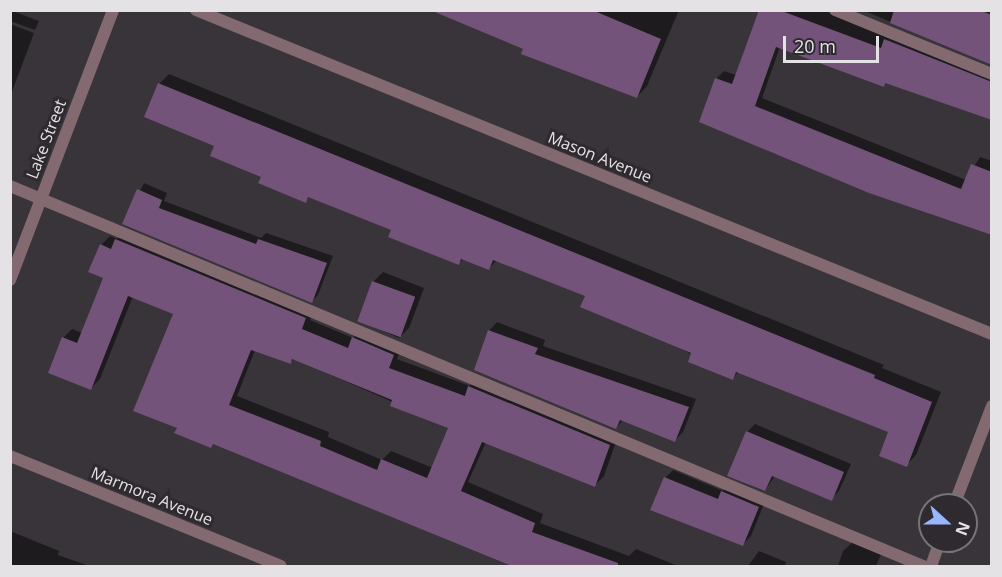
<!DOCTYPE html>
<style>
body{margin:0}
#map{position:relative;width:1002px;height:577px;overflow:hidden;background:#383439;font-family:"Open Sans",sans-serif}
div>[style]{position:absolute}
[style*='--x']{left:calc(var(--x)*1px);top:calc(var(--y)*1px);width:calc(var(--w)*1px);rotate:calc(var(--a)*1deg)}
.shadow>*{inset:0;background:#0007}
.building>*{inset:0;background:#73537a;transform-origin:0 0}
.lane>*{height:12px;margin:-6px;padding:0 6px;transform-origin:6px;border-radius:6px;background:#826a70}
.street>*{height:12px;margin:-6px;padding:0 6px;transform-origin:6px;border-radius:6px;background:#826a70}
span{translate:-50% -50%;white-space:nowrap;text-align:center;line-height:1.15;-webkit-text-stroke:6px #2e2a2f;paint-order:stroke}
.street-label{font-size:16px;color:#e5e2e5}
.frame{position:absolute;inset:0;border:12px solid #e5e2e5;pointer-events:none}
.north{position:absolute;left:918px;top:493px;width:60px;height:60px;box-sizing:border-box;background:#2e2a2f;border:2px solid #777478;border-radius:50%;rotate:111deg;font-size:16px;font-weight:700;line-height:24px;text-align:center;color:#e5e2e5}
.north::after{content:'';display:block;margin:auto;width:21px;height:27px;background:#97b6fd;clip-path:polygon(50% 0,100% 100%,50% 72%,0 100%)}
.scale{position:absolute;left:783px;top:36px;width:96px;height:27px;box-sizing:border-box;border:3px solid #e5e2e5;border-top:0;padding-left:8px;font-size:18px;line-height:21px;white-space:nowrap;color:#e5e2e5;-webkit-text-stroke:4px #2e2a2f;paint-order:stroke}
</style>
<div id="map">
<div class="shadow">
<i style="clip-path:polygon(10px 10px,39px 21px,35px 30px,10px 21px)"></i>
<i style="clip-path:polygon(431px 10px,679px 10px,647px 86px,637px 97px)"></i>
<i style="clip-path:polygon(760px 10px,841px 10px,992px 75px,992px 119px,780px 47px,762px 98px,966px 180px,980px 157px,992px 161px,992px 234px,824px 173px,716px 79px,724px 71px,736px 75px)"></i>
<i style="clip-path:polygon(862px 10px,992px 10px,992px 41px,980px 59px)"></i>
<i style="clip-path:polygon(10px 24px,34px 33px,10px 97px)"></i>
<i style="clip-path:polygon(169px 74px,884px 365px,882px 368px,941px 392px,916px 455px,906px 465px,890px 431px,739px 371px,733px 378px,587px 295px,497px 260px,489px 268px,464px 258px,458px 264px,392px 229px,310px 196px,305px 201px,216px 146px,159px 84px)"></i>
<i style="clip-path:polygon(144px 183px,167px 193px,164px 201px,261px 238px,266px 233px,333px 256px,318px 295px,312px 301px,124px 223px)"></i>
<i style="clip-path:polygon(evenodd,125px 231px,314px 309px,310px 320px,353px 338px,362px 329px,402px 346px,397px 359px,470px 386px,478px 378px,618px 436px,604px 476px,595px 485px,486px 442px,468px 482px,543px 514px,540px 523px,629px 556px,636px 549px,678px 566px,517px 566px,215px 443px,211px 446px,179px 427px,175px 313px,133px 296px,100px 379px,91px 388px,63px 338px,72px 329px,82px 333px,105px 277px,101px 245px,110px 236px,117px 239px,125px 231px,255px 350px,290px 363px,294px 359px,450px 427px,433px 468px,391px 451px,382px 460px,328px 437px,329px 432px,237px 396px,255px 350px)"></i>
<i style="clip-path:polygon(383px 272px,424px 288px,409px 328px,399px 338px,360px 321px,374px 281px)"></i>
<i style="clip-path:polygon(497px 322px,545px 340px,543px 346px,696px 399px,683px 432px,675px 440px,623px 420px,616px 428px,489px 331px)"></i>
<i style="clip-path:polygon(755px 424px,851px 464px,839px 491px,831px 499px,775px 476px,765px 490px,747px 432px)"></i>
<i style="clip-path:polygon(673px 470px,723px 491px,730px 484px,766px 499px,751px 536px,743px 544px,652px 509px,666px 477px)"></i>
<i style="clip-path:polygon(10px 531px,59px 551px,58px 555px,89px 566px,10px 566px)"></i>
<i style="clip-path:polygon(853px 542px,882px 552px,876px 566px,838px 566px,843px 551px)"></i>
<i style="clip-path:polygon(759px 551px,786px 562px,785px 566px,748px 566px)"></i>
</div>
<div class="building">
<i style="clip-path:polygon(430px 10px,592px 10px,661px 39px,637px 98px,521px 54px,523px 49px)"></i>
<i style="clip-path:polygon(759px 10px,779px 10px,881px 48px,884px 39px,992px 82px,992px 120px,885px 83px,884px 87px,776px 47px,755px 106px,961px 189px,971px 164px,992px 172px,992px 235px,869px 193px,699px 122px,715px 78px,732px 84px)"></i>
<i style="clip-path:polygon(894px 10px,979px 10px,992px 15px,992px 65px,890px 23px)"></i>
<i style="clip-path:polygon(158px 83px,875px 375px,874px 378px,932px 402px,907px 467px,879px 456px,888px 432px,736px 372px,733px 380px,688px 362px,691px 353px,580px 307px,585px 296px,493px 260px,489px 270px,461px 259px,459px 265px,388px 237px,391px 230px,308px 197px,306px 203px,258px 183px,261px 177px,210px 156px,214px 146px,144px 117px)"></i>
<i style="clip-path:polygon(137px 189px,162px 200px,159px 208px,256px 244px,258px 239px,327px 263px,312px 303px,122px 224px)"></i>
<i style="clip-path:polygon(evenodd,115px 239px,306px 318px,302px 329px,348px 348px,352px 337px,394px 355px,389px 368px,465px 396px,468px 386px,610px 445px,595px 487px,482px 442px,461px 491px,535px 523px,532px 532px,618px 563px,618px 567px,514px 567px,213px 444px,211px 448px,174px 433px,177px 428px,133px 411px,173px 314px,128px 296px,91px 390px,48px 373px,62px 337px,77px 343px,103px 278px,88px 272px,100px 244px,111px 249px,115px 239px,251px 350px,291px 364px,292px 359px,392px 400px,390px 406px,448px 428px,427px 478px,381px 459px,377px 470px,320px 446px,321px 441px,229px 405px,251px 350px)"></i>
<i style="left:372px;top:281px;width:46px;height:43px;rotate:20deg"></i>
<i style="clip-path:polygon(488px 330px,538px 348px,535px 354px,689px 407px,675px 442px,620px 420px,616px 429px,474px 370px)"></i>
<i style="clip-path:polygon(746px 431px,844px 472px,832px 501px,772px 476px,765px 491px,727px 476px)"></i>
<i style="clip-path:polygon(664px 477px,718px 499px,721px 491px,759px 507px,743px 546px,650px 510px)"></i>
</div>
<div class="lane">
<i style="--x:835;--y:10;--w:170;--a:22.2"></i>
<i style="--x:10;--y:186;--w:989;--a:22.6"></i>
</div>
<div class="street">
<i style="--x:196;--y:10;--w:859;--a:22.15"></i>
<i style="--x:10;--y:280;--w:289;--a:-69.1"></i>
<i style="--x:10;--y:456;--w:292;--a:22.1"></i>
<i style="--x:954;--y:505;--w:106;--a:-69"></i>
<i style="--x:931;--y:566;--w:27;--a:-70"></i>
</div>
<div class="street-label">
<span style="left:46px;top:139px;rotate:-69deg">Lake Street</span>
<span style="left:600px;top:157px;rotate:22deg">Mason Avenue</span>
<span style="left:152px;top:496px;rotate:22deg">Marmora Avenue</span>
</div>
<div class="frame"></div>
<div class="north">N</div>
<div class="scale">20 m</div>
</div>
